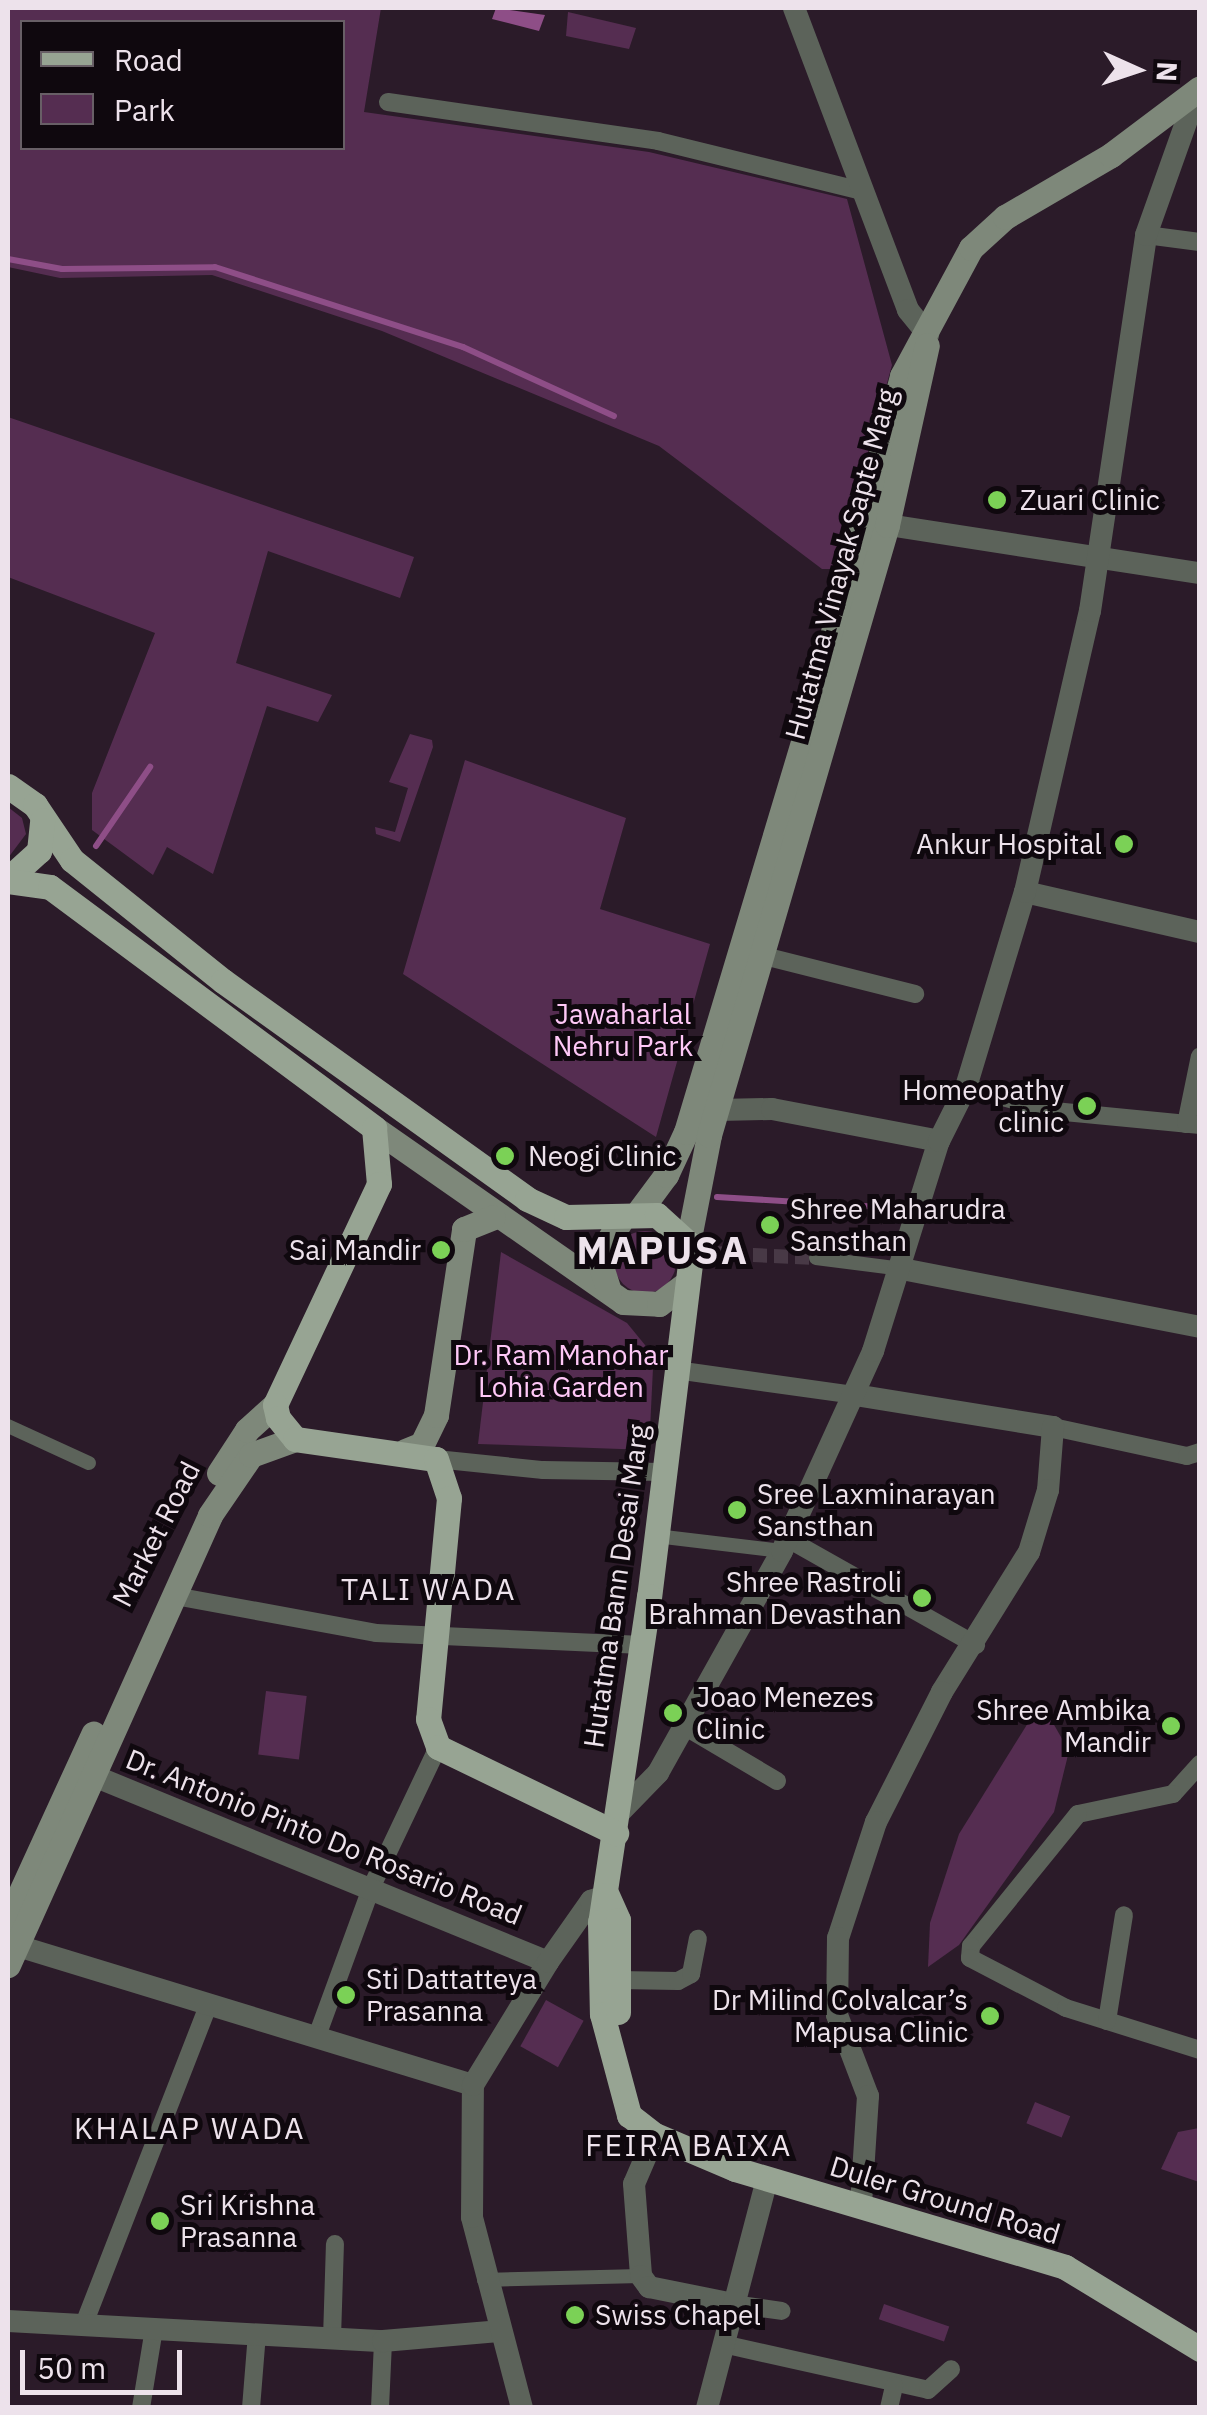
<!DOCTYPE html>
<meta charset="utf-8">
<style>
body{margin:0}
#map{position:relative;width:1207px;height:2415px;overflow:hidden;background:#2b1b29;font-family:"IBM Plex Sans",sans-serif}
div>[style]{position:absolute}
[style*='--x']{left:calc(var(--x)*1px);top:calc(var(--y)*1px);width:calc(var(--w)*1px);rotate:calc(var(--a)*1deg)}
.green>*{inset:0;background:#552d51;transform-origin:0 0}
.round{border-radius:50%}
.water>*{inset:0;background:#8e4e87}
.stream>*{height:6px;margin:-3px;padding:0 3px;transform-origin:3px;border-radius:3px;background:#8e4e87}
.pedestrian-tunnel>*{height:14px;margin-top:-7px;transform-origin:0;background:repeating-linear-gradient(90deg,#483946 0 14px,transparent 0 21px)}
.pedestrian>*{height:14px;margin:-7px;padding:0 7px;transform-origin:7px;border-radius:7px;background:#5c635a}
.minor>*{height:18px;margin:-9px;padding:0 9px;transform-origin:9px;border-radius:9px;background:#5c635a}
.tertiary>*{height:22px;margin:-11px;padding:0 11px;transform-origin:11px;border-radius:11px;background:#5c635a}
.secondary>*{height:25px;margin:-12.5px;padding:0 12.5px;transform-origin:12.5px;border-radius:12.5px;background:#7e887a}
.primary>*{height:25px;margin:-12.5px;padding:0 12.5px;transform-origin:12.5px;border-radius:12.5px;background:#97a493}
.dots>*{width:28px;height:28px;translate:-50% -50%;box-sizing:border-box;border:5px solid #0f080e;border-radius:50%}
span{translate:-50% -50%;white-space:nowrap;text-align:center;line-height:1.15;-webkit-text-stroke:10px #0f080e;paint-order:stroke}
.poi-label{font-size:28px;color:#ede2eb}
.left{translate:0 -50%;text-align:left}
.right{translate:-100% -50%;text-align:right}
.street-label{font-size:28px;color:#ede2eb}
.park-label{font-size:28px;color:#ffc8f7}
.neighbourhood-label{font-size:30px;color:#ede2eb;letter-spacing:2.5px}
.district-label{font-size:38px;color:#ede2eb;font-weight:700;letter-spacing:2.5px}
.frame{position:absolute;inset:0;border:10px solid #ede2eb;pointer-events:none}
.legend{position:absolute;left:20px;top:20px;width:325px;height:130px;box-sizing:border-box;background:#0f080e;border:2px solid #685f66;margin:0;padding:12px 18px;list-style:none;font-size:30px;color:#ede2eb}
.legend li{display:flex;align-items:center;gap:20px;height:50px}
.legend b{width:50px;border:2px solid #685f66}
.north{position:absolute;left:1087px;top:20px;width:100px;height:100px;-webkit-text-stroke:8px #0f080e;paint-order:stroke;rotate:93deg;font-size:28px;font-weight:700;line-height:40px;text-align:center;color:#ede2eb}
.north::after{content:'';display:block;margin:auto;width:35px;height:45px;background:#ede2eb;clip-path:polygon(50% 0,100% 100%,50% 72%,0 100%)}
.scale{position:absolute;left:20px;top:2350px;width:162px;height:45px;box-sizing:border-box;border:5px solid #ede2eb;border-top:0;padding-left:12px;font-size:30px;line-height:35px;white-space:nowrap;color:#ede2eb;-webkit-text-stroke:8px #0f080e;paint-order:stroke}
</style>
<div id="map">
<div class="green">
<i style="clip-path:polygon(evenodd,8px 8px,381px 8px,364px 112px,649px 152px,847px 199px,892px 365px,836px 569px,822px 569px,659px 446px,382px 331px,212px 275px,60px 278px,8px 267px,8px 8px,22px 22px,342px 22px,342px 148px,22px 148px,22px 22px)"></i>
<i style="clip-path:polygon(568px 12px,636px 28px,629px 49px,566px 36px)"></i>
<i style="clip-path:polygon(8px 417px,414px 557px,400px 598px,268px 551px,236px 663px,332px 695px,318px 722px,267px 706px,213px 874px,167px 847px,153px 875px,92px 830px,92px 793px,155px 633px,8px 577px)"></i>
<i style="clip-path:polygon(410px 734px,432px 740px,433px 747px,400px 842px,376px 834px,375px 827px,395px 832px,408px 788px,389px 782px)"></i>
<i style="clip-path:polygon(465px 760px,626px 818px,600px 909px,710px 944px,656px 1137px,403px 974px)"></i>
<i style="clip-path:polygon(8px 807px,22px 818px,26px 834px,8px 858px)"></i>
<i class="round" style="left:614px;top:1231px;width:62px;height:62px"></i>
<i style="clip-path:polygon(501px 1252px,627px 1323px,645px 1345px,653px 1368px,649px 1450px,478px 1444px)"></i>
<i style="left:266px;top:1691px;width:41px;height:64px;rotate:7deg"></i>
<i style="clip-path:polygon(1041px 1702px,1069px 1751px,1054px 1812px,959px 1945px,928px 1967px,930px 1923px,959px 1834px)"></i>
<i style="left:546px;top:2000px;width:43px;height:53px;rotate:29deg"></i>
<i style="left:1035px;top:2102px;width:38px;height:23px;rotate:22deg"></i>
<i style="clip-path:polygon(1199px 2128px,1199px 2182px,1161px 2169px,1178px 2132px)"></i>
<i style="left:884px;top:2304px;width:69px;height:16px;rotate:19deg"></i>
</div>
<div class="water">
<i style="clip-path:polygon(496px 8px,545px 15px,539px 31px,492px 19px)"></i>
</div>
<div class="stream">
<i style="--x:8;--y:259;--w:55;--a:10.5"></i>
<i style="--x:62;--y:269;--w:153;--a:-0.7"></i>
<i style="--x:215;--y:267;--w:261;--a:17.9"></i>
<i style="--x:463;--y:347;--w:166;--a:24.6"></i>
<i style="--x:96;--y:846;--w:96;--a:-55.6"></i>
<i style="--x:717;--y:1197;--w:179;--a:3.5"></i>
</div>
<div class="pedestrian-tunnel">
<i style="--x:690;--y:1252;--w:126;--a:2.7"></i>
</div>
<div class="pedestrian">
<i style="--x:816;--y:1258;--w:87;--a:7.3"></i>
<i style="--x:8;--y:1426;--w:89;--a:24.6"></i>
<i style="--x:656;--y:1536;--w:127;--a:6.8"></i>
<i style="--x:484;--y:2280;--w:157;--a:-1.5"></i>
</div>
<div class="minor">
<i style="--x:388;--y:102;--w:273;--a:8.2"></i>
<i style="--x:658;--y:141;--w:209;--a:13.8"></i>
<i style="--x:1146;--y:235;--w:54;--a:7.4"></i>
<i style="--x:760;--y:955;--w:160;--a:14.1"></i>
<i style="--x:966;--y:1087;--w:91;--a:15.3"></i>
<i style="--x:1054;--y:1111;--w:147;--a:5.5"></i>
<i style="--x:1186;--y:1124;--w:69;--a:-78.4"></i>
<i style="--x:676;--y:1370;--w:181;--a:8"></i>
<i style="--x:1053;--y:1427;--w:137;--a:12.2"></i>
<i style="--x:1187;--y:1456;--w:14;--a:-17"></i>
<i style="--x:436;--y:1459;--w:108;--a:5.9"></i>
<i style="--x:543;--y:1470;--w:120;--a:1"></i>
<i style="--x:788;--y:1539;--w:216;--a:29.4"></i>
<i style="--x:175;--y:1596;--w:204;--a:10.4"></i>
<i style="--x:376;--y:1633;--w:261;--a:2.6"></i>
<i style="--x:684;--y:1726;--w:108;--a:30.6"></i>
<i style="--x:1200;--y:1764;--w:40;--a:132"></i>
<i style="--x:1173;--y:1794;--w:97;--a:168.1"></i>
<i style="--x:1078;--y:1814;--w:170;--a:129"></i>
<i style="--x:971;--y:1946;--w:12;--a:95"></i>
<i style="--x:970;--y:1958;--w:108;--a:27.5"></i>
<i style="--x:1066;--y:2008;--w:140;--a:17.4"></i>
<i style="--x:618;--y:1980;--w:60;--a:1"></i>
<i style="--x:678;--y:1981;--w:15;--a:-28"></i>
<i style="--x:691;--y:1974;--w:36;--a:-79"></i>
<i style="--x:1107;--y:2021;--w:107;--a:-80.9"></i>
<i style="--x:317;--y:2036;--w:160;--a:-69.9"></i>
<i style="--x:372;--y:1886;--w:154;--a:-64.6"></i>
<i style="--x:733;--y:2304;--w:49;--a:8.1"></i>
<i style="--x:84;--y:2324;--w:341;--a:-68.7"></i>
<i style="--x:332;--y:2338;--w:94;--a:-88.2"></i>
<i style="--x:723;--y:2344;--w:210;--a:12.6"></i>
<i style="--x:928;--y:2390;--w:31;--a:-42"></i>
<i style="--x:141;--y:2408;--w:80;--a:-80.7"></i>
<i style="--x:251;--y:2408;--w:75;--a:-85.4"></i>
<i style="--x:380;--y:2408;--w:67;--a:-87.4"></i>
<i style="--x:889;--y:2408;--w:23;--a:-77"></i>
</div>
<div class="tertiary">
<i style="--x:794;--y:8;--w:323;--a:69.3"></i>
<i style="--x:908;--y:310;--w:32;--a:51"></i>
<i style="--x:869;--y:522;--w:335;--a:8.8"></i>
<i style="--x:1025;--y:892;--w:180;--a:12.9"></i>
<i style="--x:718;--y:1110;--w:54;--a:-1.1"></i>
<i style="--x:772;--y:1109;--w:170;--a:10.8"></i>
<i style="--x:902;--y:1269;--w:304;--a:11"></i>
<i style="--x:855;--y:1395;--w:201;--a:9.2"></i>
<i style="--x:1053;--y:1427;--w:63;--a:94.5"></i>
<i style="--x:1048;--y:1490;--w:65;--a:107"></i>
<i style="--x:1029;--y:1552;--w:165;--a:121.9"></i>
<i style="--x:942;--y:1692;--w:146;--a:116.9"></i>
<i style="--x:876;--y:1822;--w:122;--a:108.1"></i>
<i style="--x:838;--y:1938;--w:77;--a:90.7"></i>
<i style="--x:837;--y:2015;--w:87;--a:69.1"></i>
<i style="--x:868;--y:2096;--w:108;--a:93.7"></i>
<i style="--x:77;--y:1769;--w:509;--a:22.28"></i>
<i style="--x:619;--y:1813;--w:56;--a:-45.7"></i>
<i style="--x:658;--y:1773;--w:254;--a:-60.8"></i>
<i style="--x:782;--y:1551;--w:220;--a:-65.5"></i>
<i style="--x:873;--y:1351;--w:220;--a:-72.6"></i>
<i style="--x:939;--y:1141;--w:60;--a:-63.4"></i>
<i style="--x:966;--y:1087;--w:204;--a:-73.2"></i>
<i style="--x:1025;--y:892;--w:288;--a:-77"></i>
<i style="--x:1090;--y:611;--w:380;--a:-81.5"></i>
<i style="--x:1146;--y:235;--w:155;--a:-70.4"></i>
<i style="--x:8;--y:1943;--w:486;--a:17"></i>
<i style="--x:655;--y:2135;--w:53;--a:113.2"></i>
<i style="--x:634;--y:2184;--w:92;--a:85.6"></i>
<i style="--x:641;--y:2276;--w:14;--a:54"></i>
<i style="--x:649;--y:2287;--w:86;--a:11.4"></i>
<i style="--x:8;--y:2321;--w:376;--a:3.1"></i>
<i style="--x:383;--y:2341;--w:116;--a:-4.9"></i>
<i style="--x:522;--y:2408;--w:197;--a:-104.7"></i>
<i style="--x:472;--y:2217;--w:132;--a:-89.6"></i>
<i style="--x:473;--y:2085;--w:144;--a:-58.6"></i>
<i style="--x:548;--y:1962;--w:75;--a:-54.8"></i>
<i style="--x:591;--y:1901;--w:17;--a:-21"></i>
<i style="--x:707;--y:2408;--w:236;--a:-75.3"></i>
</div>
<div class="secondary">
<i style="--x:374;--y:1128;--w:304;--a:34.9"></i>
<i style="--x:623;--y:1302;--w:36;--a:3"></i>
<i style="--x:659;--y:1304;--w:30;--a:-37"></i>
<i style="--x:637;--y:1214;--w:49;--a:-53.4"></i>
<i style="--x:666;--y:1175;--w:47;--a:-65.1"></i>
<i style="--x:686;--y:1132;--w:418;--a:-73.3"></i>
<i style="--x:806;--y:732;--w:369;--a:-74.9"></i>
<i style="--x:902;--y:376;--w:145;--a:-61.7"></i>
<i style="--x:971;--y:248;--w:46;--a:-42.4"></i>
<i style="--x:1005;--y:217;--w:123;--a:-30.3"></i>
<i style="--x:1111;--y:155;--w:111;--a:-37"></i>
<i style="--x:688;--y:1243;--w:110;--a:-79"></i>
<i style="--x:709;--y:1135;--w:635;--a:-73.73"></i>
<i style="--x:887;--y:525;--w:184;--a:-77.5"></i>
<i style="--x:609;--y:1291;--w:36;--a:-108"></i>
<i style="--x:598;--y:1257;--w:44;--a:-58.1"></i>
<i style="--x:405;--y:1451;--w:18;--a:-22"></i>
<i style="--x:422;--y:1444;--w:32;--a:-64"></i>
<i style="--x:436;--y:1415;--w:188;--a:-81.4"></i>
<i style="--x:464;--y:1229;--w:31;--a:-22"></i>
<i style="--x:219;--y:1473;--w:51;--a:-56.9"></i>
<i style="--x:247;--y:1430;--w:38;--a:-42"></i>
<i style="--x:8;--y:1920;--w:205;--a:-65.4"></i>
<i style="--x:8;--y:1965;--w:493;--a:-65.8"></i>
<i style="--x:210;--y:1515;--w:73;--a:-55.7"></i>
<i style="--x:251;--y:1455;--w:47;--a:-20"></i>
</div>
<div class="primary">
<i style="--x:8;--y:786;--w:33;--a:35"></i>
<i style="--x:35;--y:805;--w:66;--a:56.1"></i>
<i style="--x:72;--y:860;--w:193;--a:38.7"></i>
<i style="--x:223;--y:981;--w:374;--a:35.6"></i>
<i style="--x:527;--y:1199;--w:43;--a:24.8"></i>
<i style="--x:566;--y:1217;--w:91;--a:-1.3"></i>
<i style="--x:657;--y:1215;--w:42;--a:42.1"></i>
<i style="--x:688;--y:1243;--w:21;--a:85"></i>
<i style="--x:690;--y:1264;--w:335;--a:97"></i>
<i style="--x:649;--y:1596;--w:330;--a:98.5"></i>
<i style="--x:600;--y:1922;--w:92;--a:88.8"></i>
<i style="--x:602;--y:2014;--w:105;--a:75"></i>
<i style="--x:629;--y:2115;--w:33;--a:38"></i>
<i style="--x:655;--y:2135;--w:87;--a:23"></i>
<i style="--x:735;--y:2169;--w:344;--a:16.5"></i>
<i style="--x:1065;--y:2267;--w:158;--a:31.3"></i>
<i style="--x:8;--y:879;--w:42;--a:-42.1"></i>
<i style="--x:39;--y:851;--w:31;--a:-84"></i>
<i style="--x:8;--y:881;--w:42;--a:8.1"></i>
<i style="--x:50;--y:887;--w:404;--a:36.6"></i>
<i style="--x:374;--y:1128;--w:56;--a:84.9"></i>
<i style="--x:379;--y:1184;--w:244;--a:115.2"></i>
<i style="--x:275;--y:1405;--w:13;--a:77"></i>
<i style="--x:278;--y:1418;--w:27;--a:51"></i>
<i style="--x:295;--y:1439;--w:142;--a:8.1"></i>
<i style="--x:436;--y:1459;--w:41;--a:71.6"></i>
<i style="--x:449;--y:1498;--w:222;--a:95.4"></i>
<i style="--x:428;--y:1719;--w:30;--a:70"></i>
<i style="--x:438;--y:1747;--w:198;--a:25.8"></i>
<i style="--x:607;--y:1895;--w:27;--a:66"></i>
<i style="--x:618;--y:1920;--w:92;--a:90"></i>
</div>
<div class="dots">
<i style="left:997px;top:500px;background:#7bd156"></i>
<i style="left:1124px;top:844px;background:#7bd156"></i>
<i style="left:1087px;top:1106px;background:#7bd156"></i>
<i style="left:505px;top:1156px;background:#7bd156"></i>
<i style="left:770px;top:1225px;background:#7bd156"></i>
<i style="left:441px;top:1250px;background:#7bd156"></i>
<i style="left:737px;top:1510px;background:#7bd156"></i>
<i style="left:922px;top:1598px;background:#7bd156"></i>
<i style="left:673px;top:1713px;background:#7bd156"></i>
<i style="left:1171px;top:1726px;background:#7bd156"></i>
<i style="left:346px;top:1995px;background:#7bd156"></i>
<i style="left:990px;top:2016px;background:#7bd156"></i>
<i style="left:160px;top:2221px;background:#7bd156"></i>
<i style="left:575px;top:2315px;background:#7bd156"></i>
</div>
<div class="poi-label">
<span class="left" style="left:1020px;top:500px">Zuari Clinic</span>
<span class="right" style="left:1102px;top:844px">Ankur Hospital</span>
<span class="right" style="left:1064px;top:1106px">Homeopathy<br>clinic</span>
<span class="left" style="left:528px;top:1156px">Neogi Clinic</span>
<span class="left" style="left:790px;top:1225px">Shree Maharudra<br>Sansthan</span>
<span class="right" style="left:421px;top:1250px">Sai Mandir</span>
<span class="left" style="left:757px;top:1510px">Sree Laxminarayan<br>Sansthan</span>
<span class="right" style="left:902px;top:1598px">Shree Rastroli<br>Brahman Devasthan</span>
<span class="left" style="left:696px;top:1713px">Joao Menezes<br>Clinic</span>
<span class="right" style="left:1151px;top:1726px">Shree Ambika<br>Mandir</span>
<span class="left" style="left:366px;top:1995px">Sti Dattatteya<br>Prasanna</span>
<span class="right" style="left:968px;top:2016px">Dr Milind Colvalcar’s<br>Mapusa Clinic</span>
<span class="left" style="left:180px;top:2221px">Sri Krishna<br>Prasanna</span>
<span class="left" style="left:595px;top:2315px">Swiss Chapel</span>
</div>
<div class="street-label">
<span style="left:841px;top:564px;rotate:-75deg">Hutatma Vinayak Sapte Marg</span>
<span style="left:156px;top:1534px;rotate:-63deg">Market Road</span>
<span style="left:616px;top:1586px;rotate:-82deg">Hutatma Bann Desai Marg</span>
<span style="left:324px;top:1837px;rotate:22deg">Dr. Antonio Pinto Do Rosario Road</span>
<span style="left:945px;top:2200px;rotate:17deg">Duler Ground Road</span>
</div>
<div class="park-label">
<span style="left:623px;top:1030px">Jawaharlal<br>Nehru Park</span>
<span style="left:561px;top:1371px">Dr. Ram Manohar<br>Lohia Garden</span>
</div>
<div class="neighbourhood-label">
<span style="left:429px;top:1589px">TALI WADA</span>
<span style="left:190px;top:2128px">KHALAP WADA</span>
<span style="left:689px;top:2145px">FEIRA BAIXA</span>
</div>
<div class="district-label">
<span style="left:663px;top:1250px">MAPUSA</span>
</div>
<div class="frame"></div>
<ul class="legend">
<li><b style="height:12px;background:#97a493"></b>Road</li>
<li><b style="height:28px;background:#552d51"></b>Park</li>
</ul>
<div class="north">N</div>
<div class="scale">50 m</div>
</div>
